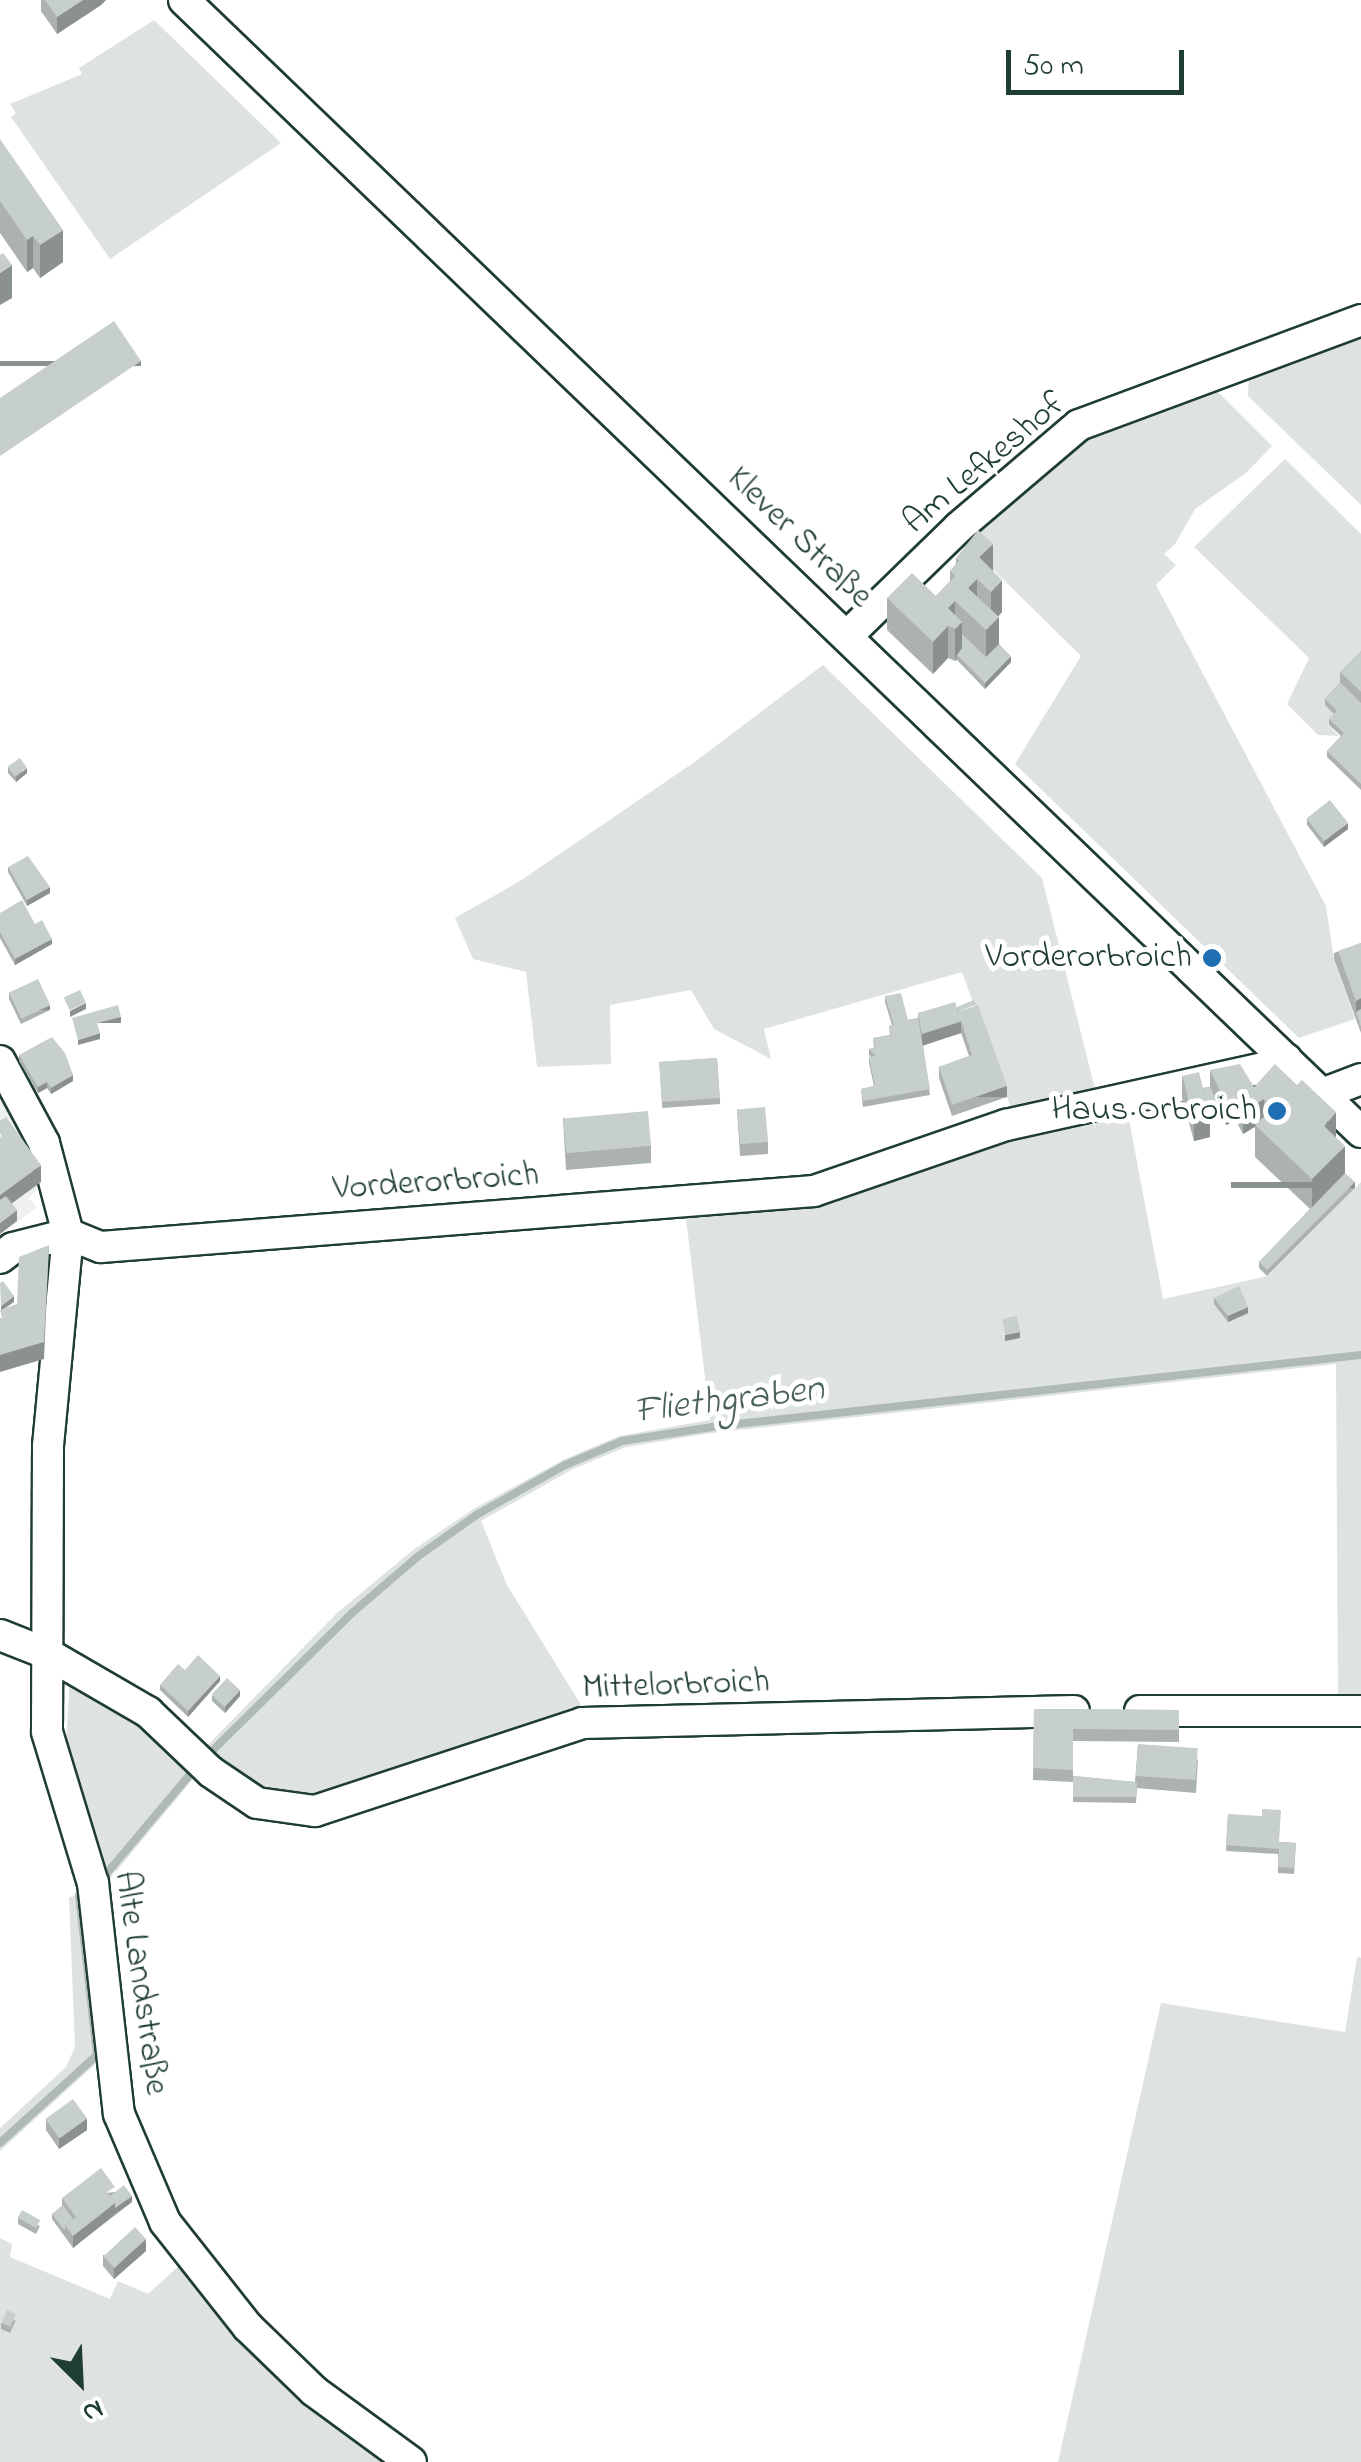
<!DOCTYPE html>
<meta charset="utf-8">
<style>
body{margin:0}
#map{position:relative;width:1361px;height:2462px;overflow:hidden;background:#fff;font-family:"Indie Flower",sans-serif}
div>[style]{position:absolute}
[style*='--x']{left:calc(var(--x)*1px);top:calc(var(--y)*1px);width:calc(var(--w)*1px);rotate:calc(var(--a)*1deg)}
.built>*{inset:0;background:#eef1f0}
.green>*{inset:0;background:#dee3e2}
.stream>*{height:8px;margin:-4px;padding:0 4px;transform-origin:4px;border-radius:4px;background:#afbab7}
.roads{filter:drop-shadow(2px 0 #1f3d34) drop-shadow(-2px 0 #1f3d34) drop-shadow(0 2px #1f3d34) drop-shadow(0 -2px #1f3d34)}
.minor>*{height:30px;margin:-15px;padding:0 15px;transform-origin:15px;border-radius:15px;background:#fff}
.wall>*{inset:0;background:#abb2af;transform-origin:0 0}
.shaded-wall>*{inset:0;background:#8b918f;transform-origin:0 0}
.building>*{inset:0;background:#c7cfcc;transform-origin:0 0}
.dots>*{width:28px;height:28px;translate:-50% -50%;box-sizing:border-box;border:5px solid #fff;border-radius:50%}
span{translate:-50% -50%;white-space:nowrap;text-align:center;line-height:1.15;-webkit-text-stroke:10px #fff;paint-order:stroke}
.street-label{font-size:35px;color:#1f3d34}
.poi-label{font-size:35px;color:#1f3d34}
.right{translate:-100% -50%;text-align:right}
.water-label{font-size:38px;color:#4a625b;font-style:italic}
.north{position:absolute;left:30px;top:2332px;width:100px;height:100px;-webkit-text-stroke:8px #fff;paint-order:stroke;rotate:156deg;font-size:28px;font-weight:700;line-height:40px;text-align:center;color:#1f3d34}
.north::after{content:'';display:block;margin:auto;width:35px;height:45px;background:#1f3d34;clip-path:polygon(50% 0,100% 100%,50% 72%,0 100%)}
.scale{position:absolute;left:1006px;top:50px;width:178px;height:45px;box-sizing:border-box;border:5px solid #1f3d34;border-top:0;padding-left:12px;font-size:30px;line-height:35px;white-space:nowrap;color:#1f3d34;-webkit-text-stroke:8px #fff;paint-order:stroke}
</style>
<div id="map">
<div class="built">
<i style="clip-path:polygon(0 1085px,47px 1177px,29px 1198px,37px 1207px,0 1235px)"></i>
</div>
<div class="green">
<i style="clip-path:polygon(154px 20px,281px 143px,110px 259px,11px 117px,16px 113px,10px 104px,82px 74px,79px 68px)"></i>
<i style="clip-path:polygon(1361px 330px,1361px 505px,1248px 396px,1249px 371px)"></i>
<i style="clip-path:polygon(1211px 385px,1272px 446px,1246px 473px,1195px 509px,1175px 544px,1164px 554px,1176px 565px,1156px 585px,1326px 906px,1334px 959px,1355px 1019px,1299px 1038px,1015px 764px,1081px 656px,962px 539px,1079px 433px)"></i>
<i style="clip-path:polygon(1285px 459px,1361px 534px,1361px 667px,1325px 705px,1336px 716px,1328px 725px,1339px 736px,1318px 735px,1287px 704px,1309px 658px,1194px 547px)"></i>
<i style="clip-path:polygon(823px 665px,1042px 878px,1096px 1093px,1012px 1111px,962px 972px,764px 1029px,771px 1059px,714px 1029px,691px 990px,610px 1005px,611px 1064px,537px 1067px,526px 972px,473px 959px,455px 918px,520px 881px,696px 761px)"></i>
<i style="clip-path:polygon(1127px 1109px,1163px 1299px,1268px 1276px,1361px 1182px,1361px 1695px,1338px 1696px,1336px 1364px,712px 1433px,626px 1447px,573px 1469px,481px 1521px,507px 1585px,586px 1713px,503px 1731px,322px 1793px,295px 1796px,273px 1795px,202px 1751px,337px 1613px,413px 1550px,475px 1508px,565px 1459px,619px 1436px,710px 1420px,685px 1210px)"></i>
<i style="clip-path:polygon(70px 1676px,139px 1717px,198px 1773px,109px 1880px,66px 1743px)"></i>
<i style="clip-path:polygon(87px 1894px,102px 2058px,0 2151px,0 2128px,66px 2067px,75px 2047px,69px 1897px)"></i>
<i style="clip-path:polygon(1357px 1957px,1361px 1958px,1361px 2462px,1058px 2462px,1161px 2003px,1345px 2032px)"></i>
<i style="clip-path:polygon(0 2238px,12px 2244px,10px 2257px,110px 2299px,118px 2281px,148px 2294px,182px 2263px,392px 2462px,0 2462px)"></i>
</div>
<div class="stream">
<i style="--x:209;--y:1754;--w:201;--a:-44.6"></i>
<i style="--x:352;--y:1613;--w:86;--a:-40.7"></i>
<i style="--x:417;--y:1557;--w:75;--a:-35.2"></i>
<i style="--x:478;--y:1514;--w:100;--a:-29.4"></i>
<i style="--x:565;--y:1465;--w:62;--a:-22.8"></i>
<i style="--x:622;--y:1441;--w:98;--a:-8.8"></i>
<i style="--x:719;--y:1426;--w:646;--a:-6.31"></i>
<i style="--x:107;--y:1873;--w:133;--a:-49.9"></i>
<i style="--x:0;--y:2143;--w:131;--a:-42.2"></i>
<i style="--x:97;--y:2055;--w:161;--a:-96.4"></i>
</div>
<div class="roads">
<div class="minor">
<i style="--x:184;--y:0;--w:1633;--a:43.88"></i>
<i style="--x:847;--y:636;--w:156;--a:-44.2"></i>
<i style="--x:959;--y:527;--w:157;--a:-40.4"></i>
<i style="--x:1079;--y:425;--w:301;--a:-20.4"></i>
<i style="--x:0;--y:1061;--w:93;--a:61.8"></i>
<i style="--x:44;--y:1143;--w:94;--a:75.2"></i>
<i style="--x:68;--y:1234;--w:212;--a:95.4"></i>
<i style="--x:48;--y:1445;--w:287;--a:90.2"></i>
<i style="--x:47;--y:1732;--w:158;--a:73.1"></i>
<i style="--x:93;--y:1883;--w:232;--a:83.6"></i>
<i style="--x:119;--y:2114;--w:117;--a:66.9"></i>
<i style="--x:165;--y:2222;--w:134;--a:51.7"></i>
<i style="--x:248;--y:2327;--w:92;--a:44.1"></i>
<i style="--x:314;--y:2391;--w:120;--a:36.2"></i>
<i style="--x:1322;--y:1094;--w:42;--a:-21"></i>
<i style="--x:0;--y:1258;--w:16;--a:-38"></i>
<i style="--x:13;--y:1248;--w:57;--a:-14.3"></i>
<i style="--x:68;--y:1234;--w:35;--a:22"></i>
<i style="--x:101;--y:1247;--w:715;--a:-4.49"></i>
<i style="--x:814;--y:1191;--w:203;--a:-19"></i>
<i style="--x:1006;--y:1125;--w:264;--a:-12.5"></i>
<i style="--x:1264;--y:1068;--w:24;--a:-22"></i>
<i style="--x:0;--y:1635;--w:52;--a:21.6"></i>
<i style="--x:48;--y:1654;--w:116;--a:30.1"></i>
<i style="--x:148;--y:1712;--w:87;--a:43.6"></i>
<i style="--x:211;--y:1772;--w:55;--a:34"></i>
<i style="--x:257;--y:1803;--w:59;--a:7.9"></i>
<i style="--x:315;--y:1811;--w:281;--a:-18.2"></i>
<i style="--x:582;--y:1723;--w:492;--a:-1.4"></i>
<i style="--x:1140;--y:1711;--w:221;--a:0"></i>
</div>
</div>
<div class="wall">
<i style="clip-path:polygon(41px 0,106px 0,101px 5px,57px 34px,41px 11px)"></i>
<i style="clip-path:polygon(0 139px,63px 262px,40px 278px,33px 268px,27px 272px,0 233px)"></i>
<i style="clip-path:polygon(956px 558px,993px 571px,1002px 612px,998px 617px,999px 644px,1011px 662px,985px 689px,957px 660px,955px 661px,948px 658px,933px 674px,887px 630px,887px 598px,936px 596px,950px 581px,950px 571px,956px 564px)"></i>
<i style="clip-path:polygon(1361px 651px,1361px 790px,1327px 757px,1327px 751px,1341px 736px,1329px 725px,1329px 719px,1334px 714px,1325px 705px,1325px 699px,1340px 683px,1340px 672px)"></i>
<i style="clip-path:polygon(8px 767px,27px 773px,16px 782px,8px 773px)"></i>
<i style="clip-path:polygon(1307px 819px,1348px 829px,1324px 847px,1307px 825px)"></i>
<i style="clip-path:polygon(8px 867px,50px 893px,27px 906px,8px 872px)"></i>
<i style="clip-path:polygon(0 913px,35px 924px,52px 944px,15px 965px,0 938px)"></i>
<i style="clip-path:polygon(1361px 943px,1361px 1033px,1334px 959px,1334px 953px)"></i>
<i style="clip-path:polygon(9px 993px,50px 1010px,21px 1024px,9px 999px)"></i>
<i style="clip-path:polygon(885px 996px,908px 1020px,918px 1018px,918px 1013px,957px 1007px,1007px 1097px,952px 1116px,939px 1078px,939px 1067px,969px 1056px,961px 1033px,923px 1045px,930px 1095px,863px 1107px,861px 1089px,874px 1086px,869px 1063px,869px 1057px,871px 1057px,869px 1055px,869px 1049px,874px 1048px,873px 1038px,890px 1035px,889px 1026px,892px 1025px,885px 1002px)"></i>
<i style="clip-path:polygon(19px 1055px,73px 1081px,51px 1094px,47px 1088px,38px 1093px,19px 1061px)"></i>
<i style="left:717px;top:1058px;width:46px;height:58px;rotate:86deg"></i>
<i style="clip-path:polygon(1210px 1070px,1254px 1087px,1336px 1138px,1345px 1173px,1355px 1188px,1267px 1276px,1259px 1268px,1259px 1262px,1310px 1209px,1255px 1157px,1255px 1127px,1243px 1134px,1236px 1121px,1226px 1125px,1217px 1106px,1209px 1110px,1210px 1137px,1194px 1141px,1182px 1098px,1182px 1076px,1203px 1088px,1210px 1087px)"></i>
<i style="clip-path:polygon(737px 1109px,768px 1142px,768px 1154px,740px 1156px)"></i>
<i style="clip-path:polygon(563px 1118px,651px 1146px,651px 1163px,566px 1170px)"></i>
<i style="clip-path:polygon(1214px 1298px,1248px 1313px,1228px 1322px,1214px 1304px)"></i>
<i style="clip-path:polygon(220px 1681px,188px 1717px,160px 1690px,160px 1685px)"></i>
<i style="clip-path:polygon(212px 1696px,240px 1696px,225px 1713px,212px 1701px)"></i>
<i style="clip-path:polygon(1034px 1709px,1179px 1710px,1179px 1742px,1073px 1741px,1073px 1776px,1135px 1782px,1138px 1744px,1198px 1760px,1196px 1793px,1137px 1788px,1136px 1803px,1073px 1802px,1073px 1782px,1033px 1780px)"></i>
<i style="clip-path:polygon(1228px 1814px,1280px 1842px,1296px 1843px,1294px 1874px,1278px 1873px,1278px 1854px,1226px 1851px)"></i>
<i style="clip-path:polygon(46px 2119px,87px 2130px,59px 2149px,46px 2130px)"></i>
<i style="clip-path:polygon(115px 2192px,132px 2202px,73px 2248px,52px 2219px,52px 2214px,62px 2206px,62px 2198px)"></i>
<i style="clip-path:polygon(18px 2218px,40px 2226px,36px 2234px,18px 2224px)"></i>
<i style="clip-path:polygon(146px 2251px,114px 2279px,103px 2266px,103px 2255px)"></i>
<i style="clip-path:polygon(16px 2320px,10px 2333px,1px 2329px,1px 2323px)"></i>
</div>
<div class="shaded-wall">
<i style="clip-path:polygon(83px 0,106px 0,101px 5px,57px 34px,57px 17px)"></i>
<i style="clip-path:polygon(63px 230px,63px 262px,40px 278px,40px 245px)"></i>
<i style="clip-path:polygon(33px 236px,33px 268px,27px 272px,27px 240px)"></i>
<i style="clip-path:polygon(12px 265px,12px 298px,0 305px,0 273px)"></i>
<i style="left:141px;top:361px;width:5px;height:170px;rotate:90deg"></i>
<i style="clip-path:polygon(993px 544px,993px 576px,979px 557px)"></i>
<i style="clip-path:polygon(977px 579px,977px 611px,968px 588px)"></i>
<i style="clip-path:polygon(1002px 580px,1002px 612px,991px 624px,991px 592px)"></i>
<i style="clip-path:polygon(955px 601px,955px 629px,962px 622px,962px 654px,957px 655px,955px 661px,955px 629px,948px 626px,948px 658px,933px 674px,933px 642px,948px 608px)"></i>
<i style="clip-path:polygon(999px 617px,999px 649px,986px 663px,986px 630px)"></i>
<i style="clip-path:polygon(1011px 656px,1011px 662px,985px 689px,985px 683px)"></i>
<i style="clip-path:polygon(27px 768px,27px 773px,16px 782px,16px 777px)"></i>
<i style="clip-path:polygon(1348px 823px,1348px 829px,1324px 847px,1324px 841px)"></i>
<i style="clip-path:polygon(50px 887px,50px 893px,27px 906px,27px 900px)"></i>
<i style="clip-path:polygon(52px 939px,52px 944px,15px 965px,15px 959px)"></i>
<i style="clip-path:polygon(1361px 998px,1361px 1015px,1356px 1012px,1356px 1001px)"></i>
<i style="clip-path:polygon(86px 1003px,86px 1009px,70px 1017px,70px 1011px)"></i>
<i style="left:50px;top:1005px;width:5px;height:32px;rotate:90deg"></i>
<i style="left:121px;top:1017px;width:6px;height:25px;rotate:90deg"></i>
<i style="clip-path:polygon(961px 1022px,961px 1033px,922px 1046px,922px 1034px)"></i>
<i style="clip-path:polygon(100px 1033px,100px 1039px,78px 1045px,78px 1040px)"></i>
<i style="clip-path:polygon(73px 1075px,73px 1081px,51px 1094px,51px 1088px)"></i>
<i style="clip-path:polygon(47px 1082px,47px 1088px,38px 1093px,38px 1087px)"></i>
<i style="left:1007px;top:1086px;width:11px;height:58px;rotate:90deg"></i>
<i style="clip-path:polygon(1236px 1099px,1236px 1121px,1226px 1125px,1226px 1103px)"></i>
<i style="clip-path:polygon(1264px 1099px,1264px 1121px,1243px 1134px,1243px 1112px)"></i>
<i style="clip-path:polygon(1217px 1102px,1217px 1108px,1203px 1111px,1203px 1105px)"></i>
<i style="clip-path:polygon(1336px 1112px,1336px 1145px,1324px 1126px)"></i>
<i style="clip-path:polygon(1210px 1115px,1210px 1137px,1194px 1141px,1194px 1119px)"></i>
<i style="clip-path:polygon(1345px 1146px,1345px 1179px,1312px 1211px,1312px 1179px)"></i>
<i style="clip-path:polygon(41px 1165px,41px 1182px,0 1212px,0 1195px)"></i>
<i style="left:1355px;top:1182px;width:6px;height:124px;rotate:90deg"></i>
<i style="clip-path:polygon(17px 1210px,17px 1221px,0 1234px,0 1223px)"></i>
<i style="clip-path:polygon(49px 1245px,44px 1359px,0 1372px,0 1355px)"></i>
<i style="clip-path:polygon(14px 1296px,14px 1302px,1px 1311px,1px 1306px)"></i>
<i style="clip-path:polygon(1248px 1307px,1248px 1313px,1228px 1322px,1228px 1316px)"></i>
<i style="clip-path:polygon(1020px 1332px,1020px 1338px,1005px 1341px,1005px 1335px)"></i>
<i style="clip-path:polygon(220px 1676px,220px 1681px,188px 1717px,188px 1711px)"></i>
<i style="clip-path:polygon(240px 1690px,240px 1696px,225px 1713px,225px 1707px)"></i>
<i style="clip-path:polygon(87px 2118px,87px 2130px,59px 2149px,59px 2137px)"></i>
<i style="clip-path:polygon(132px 2196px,132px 2202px,115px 2214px,115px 2208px)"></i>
<i style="clip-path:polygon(115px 2203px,115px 2214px,73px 2248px,73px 2236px)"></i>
<i style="clip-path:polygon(146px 2239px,146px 2251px,114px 2279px,114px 2267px)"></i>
</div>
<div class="building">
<i style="clip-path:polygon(45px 0,83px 0,57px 17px)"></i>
<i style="clip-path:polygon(0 139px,63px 230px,40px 245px,33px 236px,27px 240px,0 201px)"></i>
<i style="clip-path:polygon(3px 253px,12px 265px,0 273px,0 255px)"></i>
<i style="clip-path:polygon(114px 321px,141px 361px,0 456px,0 398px)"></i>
<i style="clip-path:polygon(978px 530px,993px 544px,979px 557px,1002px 580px,991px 592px,977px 579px,968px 588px,999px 617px,986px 630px,955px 601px,948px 608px,962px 622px,955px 629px,948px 626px,933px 642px,887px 598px,912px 573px,936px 596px,955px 576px,950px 571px,959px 561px,956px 558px)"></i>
<i style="clip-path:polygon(962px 634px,986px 657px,999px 644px,1011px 656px,985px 683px,957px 655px,962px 648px)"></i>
<i style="clip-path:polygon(1361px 651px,1361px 692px,1340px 672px)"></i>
<i style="clip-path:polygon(1341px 683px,1361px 703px,1361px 784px,1327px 751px,1344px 733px,1329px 719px,1337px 711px,1325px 699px)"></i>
<i style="left:20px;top:758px;width:12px;height:15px;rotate:55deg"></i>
<i style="left:1330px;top:800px;width:29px;height:30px;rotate:52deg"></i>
<i style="clip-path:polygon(28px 856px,50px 887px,27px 900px,8px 867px)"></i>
<i style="clip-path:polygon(22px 900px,35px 924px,42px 920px,52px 939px,15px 959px,0 932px,0 913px)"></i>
<i style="clip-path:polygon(1361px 943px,1361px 998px,1356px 1001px,1338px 951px)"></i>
<i style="left:38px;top:979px;width:29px;height:32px;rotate:65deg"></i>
<i style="left:80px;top:990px;width:14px;height:18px;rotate:65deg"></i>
<i style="clip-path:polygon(901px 993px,908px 1020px,918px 1018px,930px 1089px,863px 1101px,861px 1089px,875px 1086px,869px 1057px,876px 1056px,869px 1049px,875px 1048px,873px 1038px,891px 1035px,889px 1026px,894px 1025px,885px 996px)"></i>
<i style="left:974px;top:1000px;width:5px;height:18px;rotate:68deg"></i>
<i style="clip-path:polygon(955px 1002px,958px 1012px,978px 1005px,1007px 1086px,952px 1105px,939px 1067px,972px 1055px,961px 1021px,922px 1034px,918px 1013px)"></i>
<i style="clip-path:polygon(118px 1005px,121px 1017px,97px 1023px,100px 1033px,78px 1040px,72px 1018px)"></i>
<i style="clip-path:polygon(1361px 1009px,1361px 1027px,1356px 1012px)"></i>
<i style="clip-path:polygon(52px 1037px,65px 1053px,73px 1075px,51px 1088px,47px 1082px,38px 1087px,19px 1055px)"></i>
<i style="left:717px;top:1058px;width:40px;height:58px;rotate:86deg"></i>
<i style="clip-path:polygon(1240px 1064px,1254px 1087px,1275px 1064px,1297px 1085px,1273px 1108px,1264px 1099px,1243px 1112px,1236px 1099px,1226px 1103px,1210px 1070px)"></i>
<i style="left:1199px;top:1072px;width:44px;height:17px;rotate:76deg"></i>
<i style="clip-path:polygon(1302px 1080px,1336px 1112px,1324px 1126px,1345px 1146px,1312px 1179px,1255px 1125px)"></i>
<i style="clip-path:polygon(1210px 1087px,1217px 1102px,1207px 1104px,1203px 1088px)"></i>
<i style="left:765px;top:1107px;width:35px;height:28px;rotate:85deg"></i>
<i style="left:648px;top:1111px;width:35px;height:85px;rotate:85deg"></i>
<i style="clip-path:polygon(6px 1117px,41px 1165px,0 1195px,0 1138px,2px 1136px,0 1133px,0 1121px)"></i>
<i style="clip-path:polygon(1345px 1173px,1355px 1182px,1267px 1270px,1259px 1262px)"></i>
<i style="clip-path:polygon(6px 1196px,17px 1210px,0 1223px,0 1200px)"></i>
<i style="clip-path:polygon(49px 1245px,44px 1342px,0 1355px,0 1318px,2px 1318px,0 1310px,17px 1304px,19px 1257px)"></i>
<i style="clip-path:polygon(3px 1281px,14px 1296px,1px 1306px,0 1283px)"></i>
<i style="clip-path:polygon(1239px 1286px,1248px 1307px,1228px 1316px,1214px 1298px)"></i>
<i style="left:1017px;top:1316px;width:16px;height:15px;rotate:79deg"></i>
<i style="clip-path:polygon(198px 1655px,220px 1676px,188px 1711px,160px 1685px,178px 1664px,185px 1670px)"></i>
<i style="left:227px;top:1678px;width:18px;height:23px;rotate:43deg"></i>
<i style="clip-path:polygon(1034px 1709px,1179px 1710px,1179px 1730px,1073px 1729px,1073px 1770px,1033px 1768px)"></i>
<i style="left:1138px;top:1744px;width:60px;height:32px;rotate:4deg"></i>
<i style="clip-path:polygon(1073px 1776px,1137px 1782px,1136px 1797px,1073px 1797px)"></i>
<i style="clip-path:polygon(1262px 1809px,1281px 1810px,1279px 1842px,1296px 1843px,1294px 1868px,1278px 1867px,1279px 1849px,1226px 1845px,1228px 1814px,1262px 1816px)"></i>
<i style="left:73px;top:2099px;width:24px;height:34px;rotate:54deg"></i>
<i style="clip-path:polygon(101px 2168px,115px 2187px,107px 2192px,115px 2203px,73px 2236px,65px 2225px,76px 2217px,62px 2198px)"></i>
<i style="clip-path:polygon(124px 2185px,132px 2196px,115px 2208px,115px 2203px,110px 2196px)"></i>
<i style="clip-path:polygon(63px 2205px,73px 2219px,65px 2225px,65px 2231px,52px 2214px)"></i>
<i style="left:22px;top:2210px;width:21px;height:9px;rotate:29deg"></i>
<i style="left:135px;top:2227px;width:16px;height:43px;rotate:47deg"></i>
<i style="left:7px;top:2310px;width:10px;height:14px;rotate:24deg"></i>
</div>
<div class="dots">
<i style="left:1212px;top:958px;background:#1f6fb2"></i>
<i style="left:1277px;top:1111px;background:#1f6fb2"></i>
</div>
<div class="street-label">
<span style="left:985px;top:464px;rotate:-40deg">Am Lefkeshof</span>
<span style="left:799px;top:538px;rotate:44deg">Klever Straße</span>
<span style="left:436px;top:1183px;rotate:-4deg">Vorderorbroich</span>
<span style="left:676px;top:1686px;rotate:-2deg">Mittelorbroich</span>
<span style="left:140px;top:1983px;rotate:82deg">Alte Landstraße</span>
</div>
<div class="poi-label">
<span class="right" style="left:1192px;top:958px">Vorderorbroich</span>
<span class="right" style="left:1257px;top:1111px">Haus Orbroich</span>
</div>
<div class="water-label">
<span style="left:729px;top:1402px;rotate:-7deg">Fliethgraben</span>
</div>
<div class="north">N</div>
<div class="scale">50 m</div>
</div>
